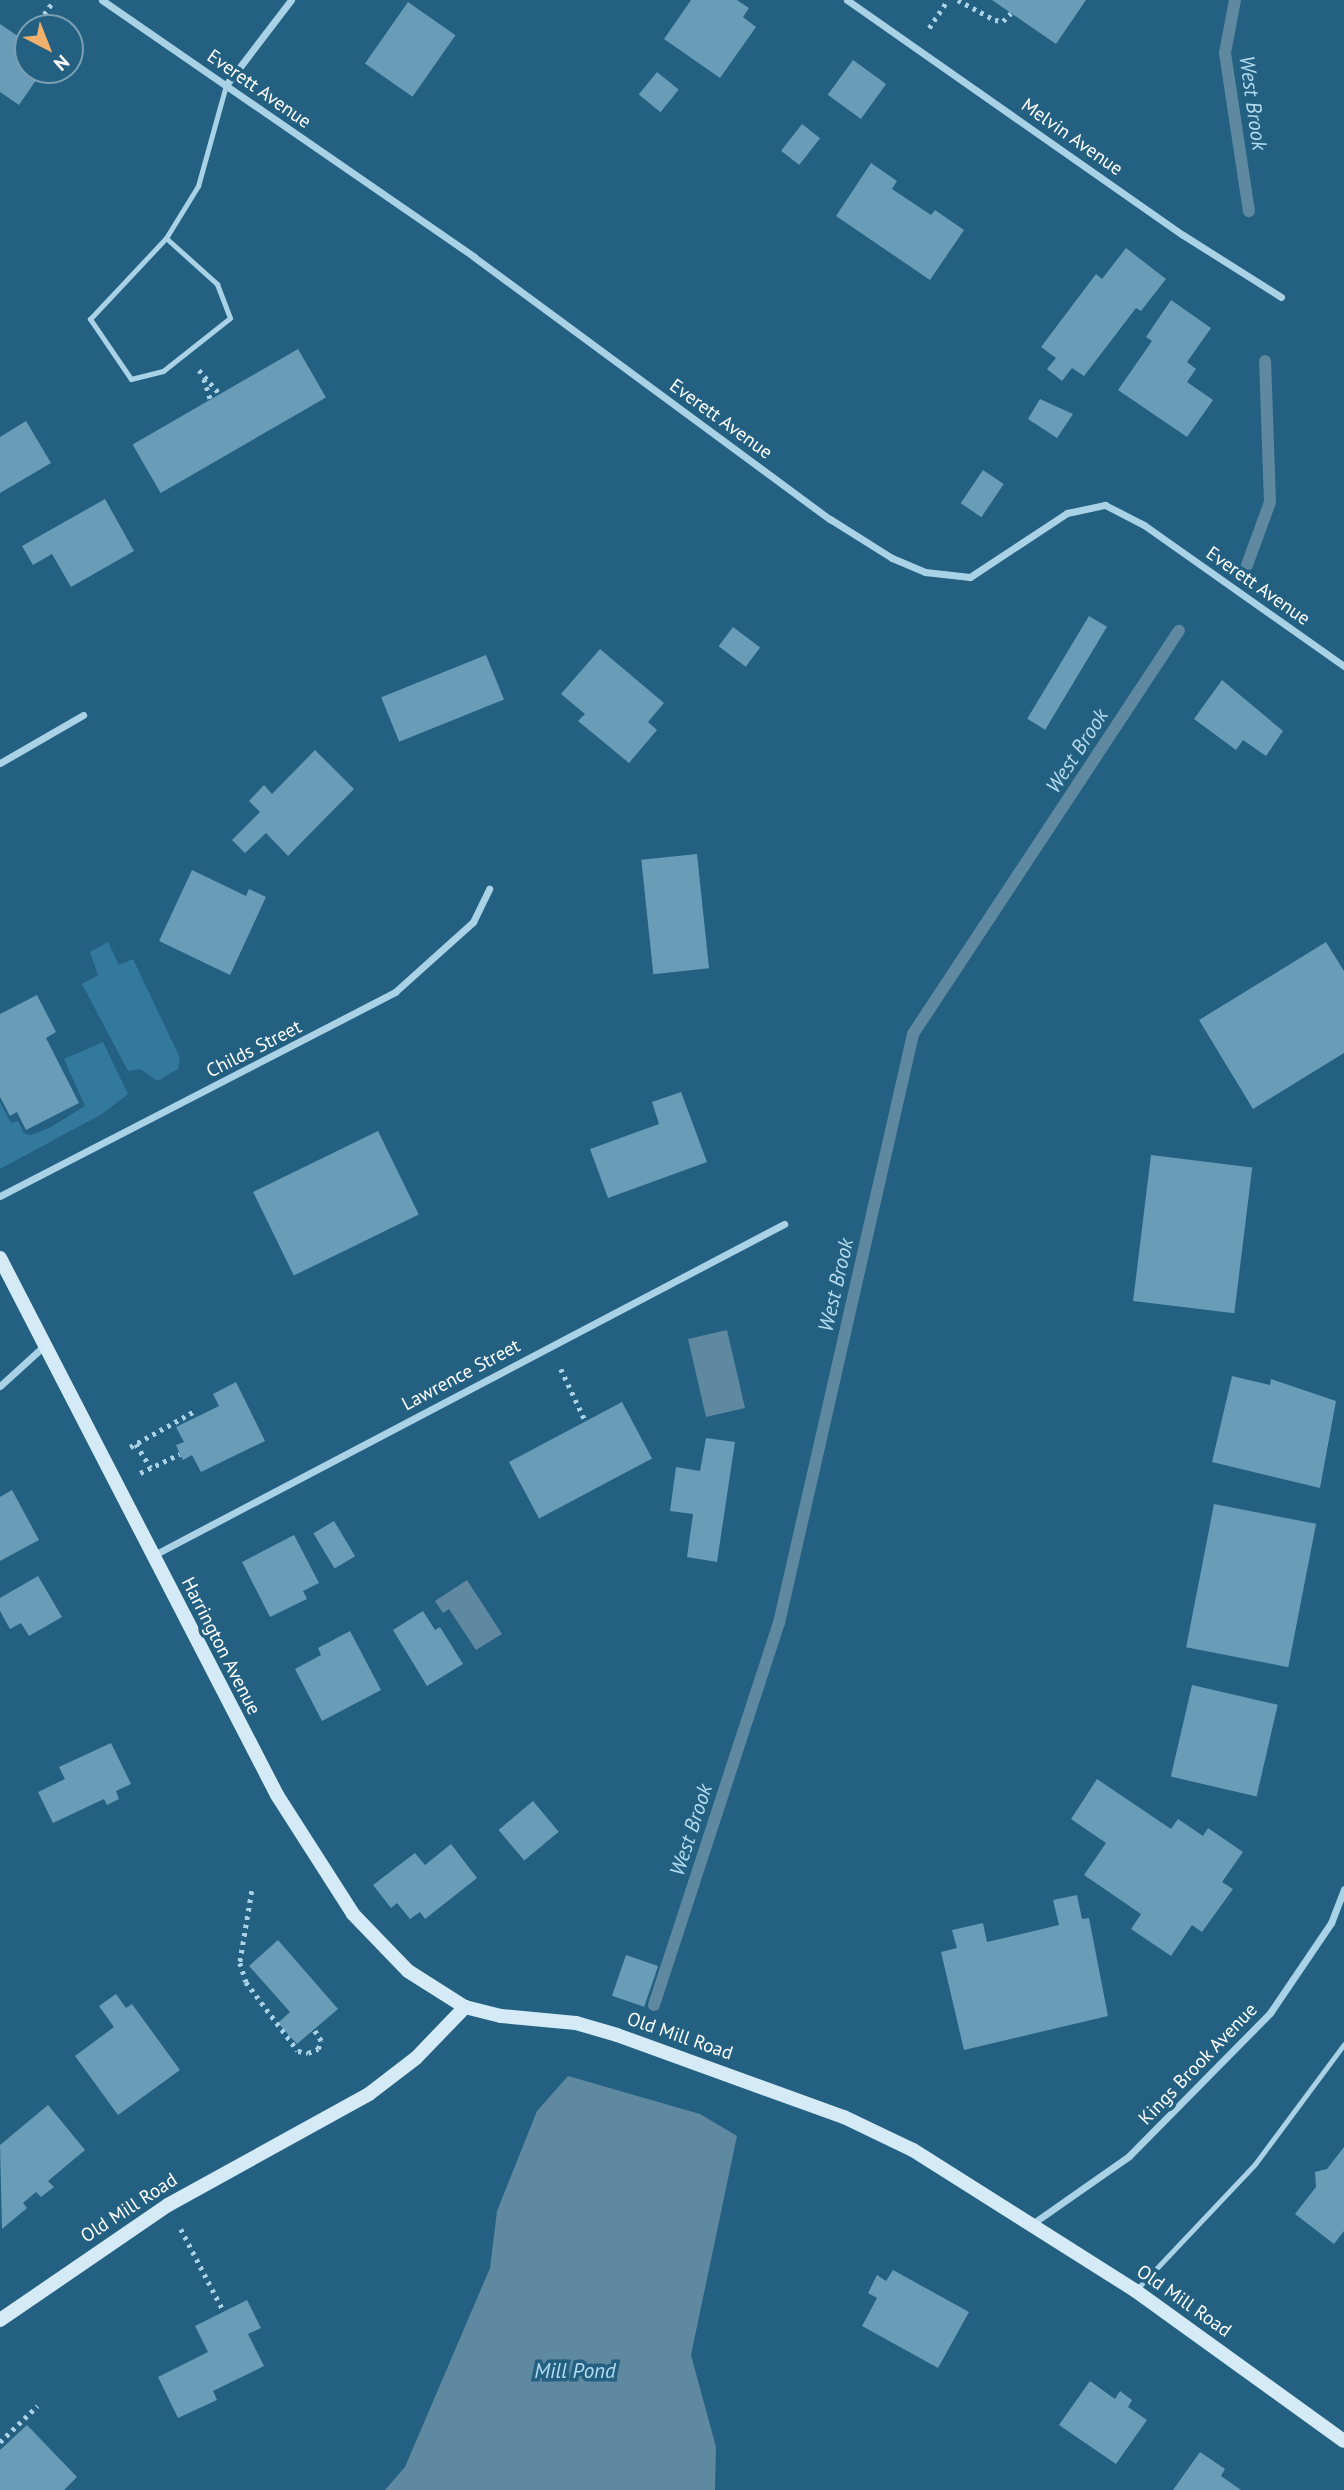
<!DOCTYPE html>
<style>
body{margin:0}
#map{position:relative;width:1344px;height:2490px;overflow:hidden;background:#236081;font-family:"PT Sans",sans-serif}
div>[style]{position:absolute}
[style*='--x']{left:calc(var(--x)*1px);top:calc(var(--y)*1px);width:calc(var(--w)*1px);rotate:calc(var(--a)*1deg)}
.green>*{inset:0;background:#33799d}
.water>*{inset:0;background:#5e89a0;transform-origin:0 0}
.stream>*{height:12px;margin:-6px;padding:0 6px;transform-origin:6px;border-radius:6px;background:#5e89a0}
.building>*{inset:0;background:#689cb7;transform-origin:0 0}
.path>*{height:4.5px;margin-top:-2.25px;transform-origin:0;background:repeating-linear-gradient(90deg,#aad2e7 0 3.5px,transparent 0 8.5px)}
.lane>*{height:5px;margin:-2.5px;padding:0 2.5px;transform-origin:2.5px;border-radius:2.5px;background:#aad2e7}
.street>*{height:7px;margin:-3.5px;padding:0 3.5px;transform-origin:3.5px;border-radius:3.5px;background:#aad2e7}
.secondary>*{height:14px;margin:-7px;padding:0 7px;transform-origin:7px;border-radius:7px;background:#d4eaf6}
span{translate:-50% -50%;white-space:nowrap;text-align:center;line-height:1.15;-webkit-text-stroke:7px #236081;paint-order:stroke}
.street-label{font-size:19px;color:#fff}
.water-label{font-size:21px;color:#b5dcef;font-style:italic}
.north{position:absolute;left:14px;top:14px;width:70px;height:70px;box-sizing:border-box;background:#236081;border:2px solid #7ba0b3;border-radius:50%;rotate:138deg;font-size:19px;font-weight:700;line-height:28px;text-align:center;color:#fff}
.north::after{content:'';display:block;margin:auto;width:24px;height:32px;background:#f2b06d;clip-path:polygon(50% 0,100% 100%,50% 72%,0 100%)}
</style>
<div id="map">
<div class="green">
<i style="clip-path:polygon(108px 942px,119px 965px,133px 959px,180px 1058px,178px 1069px,158px 1081px,140px 1069px,128px 1071px,82px 984px,98px 975px,90px 952px)"></i>
<i style="clip-path:polygon(103px 1042px,128px 1094px,102px 1114px,0 1169px,0 1102px,11px 1123px,18px 1121px,24px 1133px,31px 1135px,51px 1127px,85px 1106px,64px 1059px)"></i>
</div>
<div class="water">
<i style="left:727px;top:1330px;width:80px;height:40px;rotate:77deg"></i>
<i style="clip-path:polygon(467px 1580px,502px 1634px,476px 1650px,449px 1609px,443px 1613px,435px 1601px)"></i>
<i style="clip-path:polygon(568px 2076px,700px 2114px,737px 2136px,691px 2355px,716px 2447px,715px 2490px,385px 2490px,405px 2467px,490px 2268px,497px 2211px,537px 2111px)"></i>
</div>
<div class="stream">
<i style="--x:1235;--y:0;--w:54;--a:100.7"></i>
<i style="--x:1225;--y:53;--w:160;--a:81.4"></i>
<i style="--x:1247;--y:565;--w:67;--a:-69.9"></i>
<i style="--x:1270;--y:502;--w:141;--a:-92"></i>
<i style="--x:654;--y:2005;--w:402;--a:-71.9"></i>
<i style="--x:779;--y:1623;--w:604;--a:-77.18"></i>
<i style="--x:913;--y:1034;--w:483;--a:-56.6"></i>
</div>
<div class="building">
<i style="clip-path:polygon(691px 0,737px 0,749px 8px,743px 17px,756px 27px,720px 78px,664px 39px)"></i>
<i style="clip-path:polygon(992px 0,1086px 0,1056px 44px)"></i>
<i style="left:408px;top:2px;width:58px;height:75px;rotate:35deg"></i>
<i style="clip-path:polygon(0 24px,28px 43px,28px 70px,43px 70px,19px 105px,0 92px)"></i>
<i style="left:853px;top:60px;width:41px;height:43px;rotate:36deg"></i>
<i style="left:657px;top:72px;width:28px;height:29px;rotate:39deg"></i>
<i style="left:802px;top:124px;width:23px;height:34px;rotate:38deg"></i>
<i style="clip-path:polygon(871px 163px,897px 181px,892px 189px,931px 215px,935px 210px,964px 230px,930px 280px,836px 216px)"></i>
<i style="clip-path:polygon(1126px 248px,1166px 279px,1141px 311px,1136px 308px,1084px 376px,1072px 368px,1062px 381px,1047px 369px,1056px 358px,1041px 347px,1096px 274px,1102px 279px)"></i>
<i style="clip-path:polygon(1171px 300px,1211px 328px,1187px 362px,1196px 369px,1187px 382px,1213px 400px,1187px 437px,1118px 390px,1152px 341px,1146px 337px)"></i>
<i style="left:298px;top:349px;width:56px;height:191px;rotate:60deg"></i>
<i style="clip-path:polygon(1040px 399px,1073px 414px,1057px 438px,1028px 419px)"></i>
<i style="clip-path:polygon(26px 421px,51px 463px,0 493px,0 437px)"></i>
<i style="left:983px;top:470px;width:25px;height:40px;rotate:34deg"></i>
<i style="clip-path:polygon(105px 499px,134px 551px,71px 587px,52px 554px,33px 565px,22px 546px)"></i>
<i style="left:1089px;top:616px;width:21px;height:120px;rotate:31deg"></i>
<i style="left:733px;top:627px;width:34px;height:24px;rotate:37deg"></i>
<i style="clip-path:polygon(600px 649px,664px 703px,648px 722px,657px 730px,629px 763px,578px 721px,585px 714px,561px 694px)"></i>
<i style="left:486px;top:655px;width:48px;height:113px;rotate:68deg"></i>
<i style="clip-path:polygon(1222px 680px,1283px 731px,1266px 756px,1243px 740px,1236px 750px,1194px 719px)"></i>
<i style="clip-path:polygon(315px 750px,354px 789px,288px 856px,266px 833px,245px 853px,232px 840px,260px 812px,249px 801px,264px 785px,272px 794px)"></i>
<i style="left:697px;top:854px;width:115px;height:56px;rotate:84deg"></i>
<i style="clip-path:polygon(192px 870px,246px 896px,249px 889px,266px 897px,230px 975px,159px 941px)"></i>
<i style="clip-path:polygon(1326px 942px,1344px 971px,1344px 1053px,1253px 1109px,1199px 1020px)"></i>
<i style="clip-path:polygon(37px 995px,56px 1032px,46px 1038px,79px 1103px,26px 1130px,17px 1112px,10px 1116px,0 1097px,0 1014px)"></i>
<i style="clip-path:polygon(681px 1092px,707px 1162px,608px 1198px,590px 1149px,659px 1124px,652px 1102px)"></i>
<i style="left:378px;top:1131px;width:93px;height:139px;rotate:64deg"></i>
<i style="left:1151px;top:1155px;width:102px;height:147px;rotate:7deg"></i>
<i style="clip-path:polygon(1232px 1376px,1270px 1385px,1271px 1379px,1336px 1401px,1320px 1488px,1212px 1462px)"></i>
<i style="clip-path:polygon(236px 1382px,265px 1441px,201px 1472px,192px 1455px,183px 1460px,180px 1454px,176px 1445px,184px 1442px,176px 1427px,219px 1406px,213px 1394px)"></i>
<i style="left:622px;top:1402px;width:64px;height:128px;rotate:62deg"></i>
<i style="clip-path:polygon(706px 1438px,735px 1442px,717px 1562px,687px 1557px,693px 1514px,670px 1511px,676px 1467px,700px 1471px)"></i>
<i style="clip-path:polygon(12px 1490px,39px 1540px,0 1561px,0 1497px)"></i>
<i style="left:1214px;top:1504px;width:104px;height:146px;rotate:11deg"></i>
<i style="left:334px;top:1521px;width:41px;height:24px;rotate:59deg"></i>
<i style="clip-path:polygon(294px 1535px,319px 1583px,303px 1591px,307px 1599px,270px 1617px,242px 1562px)"></i>
<i style="clip-path:polygon(38px 1576px,62px 1617px,29px 1636px,21px 1623px,10px 1629px,0 1611px,0 1598px)"></i>
<i style="clip-path:polygon(423px 1611px,435px 1630px,440px 1627px,463px 1664px,427px 1686px,393px 1630px)"></i>
<i style="clip-path:polygon(350px 1631px,381px 1690px,322px 1721px,295px 1669px,321px 1655px,318px 1648px)"></i>
<i style="left:1192px;top:1685px;width:88px;height:94px;rotate:13deg"></i>
<i style="clip-path:polygon(111px 1743px,131px 1784px,116px 1791px,119px 1799px,107px 1805px,104px 1799px,53px 1823px,38px 1792px,65px 1779px,59px 1767px)"></i>
<i style="clip-path:polygon(1097px 1779px,1171px 1829px,1178px 1819px,1203px 1836px,1208px 1828px,1243px 1852px,1222px 1882px,1233px 1889px,1202px 1932px,1192px 1925px,1171px 1956px,1131px 1929px,1141px 1914px,1084px 1875px,1106px 1843px,1071px 1819px)"></i>
<i style="left:533px;top:1801px;width:40px;height:45px;rotate:50deg"></i>
<i style="clip-path:polygon(451px 1844px,477px 1878px,425px 1919px,420px 1912px,410px 1919px,397px 1903px,391px 1908px,373px 1885px,415px 1853px,425px 1865px)"></i>
<i style="clip-path:polygon(1077px 1895px,1082px 1919px,1089px 1918px,1108px 2016px,964px 2050px,941px 1952px,957px 1948px,952px 1930px,983px 1923px,987px 1942px,1059px 1925px,1053px 1900px)"></i>
<i style="clip-path:polygon(278px 1940px,338px 2009px,297px 2044px,278px 2023px,290px 2012px,249px 1966px)"></i>
<i style="left:626px;top:1955px;width:34px;height:43px;rotate:19deg"></i>
<i style="clip-path:polygon(116px 1994px,126px 2008px,132px 2004px,180px 2070px,118px 2115px,75px 2056px,114px 2027px,99px 2006px)"></i>
<i style="clip-path:polygon(48px 2105px,85px 2150px,48px 2181px,54px 2187px,41px 2197px,36px 2192px,23px 2203px,27px 2208px,2px 2229px,0 2145px)"></i>
<i style="clip-path:polygon(1344px 2147px,1344px 2231px,1334px 2244px,1295px 2214px,1316px 2187px,1315px 2172px,1327px 2169px)"></i>
<i style="clip-path:polygon(893px 2270px,969px 2312px,938px 2368px,862px 2326px,877px 2298px,868px 2293px,877px 2275px,886px 2281px)"></i>
<i style="clip-path:polygon(247px 2300px,261px 2328px,248px 2334px,264px 2366px,213px 2391px,217px 2400px,178px 2418px,158px 2377px,208px 2352px,195px 2326px)"></i>
<i style="clip-path:polygon(1090px 2381px,1115px 2399px,1120px 2391px,1132px 2400px,1128px 2407px,1147px 2420px,1116px 2464px,1059px 2425px)"></i>
<i style="clip-path:polygon(27px 2425px,77px 2477px,64px 2490px,0 2490px,0 2450px)"></i>
<i style="clip-path:polygon(1200px 2452px,1225px 2469px,1221px 2476px,1241px 2490px,1173px 2490px)"></i>
</div>
<div class="path">
<i style="--x:958;--y:0;--w:42;--a:28.4"></i>
<i style="--x:995;--y:20;--w:8;--a:7"></i>
<i style="--x:1003;--y:21;--w:11;--a:-45"></i>
<i style="--x:34;--y:28;--w:34;--a:-54"></i>
<i style="--x:929;--y:28;--w:34;--a:-56"></i>
<i style="--x:25;--y:41;--w:5;--a:-53"></i>
<i style="--x:199;--y:370;--w:33;--a:49"></i>
<i style="--x:204;--y:379;--w:23;--a:72"></i>
<i style="--x:561;--y:1369;--w:59;--a:64.7"></i>
<i style="--x:136;--y:1444;--w:28;--a:58"></i>
<i style="--x:130;--y:1447;--w:72;--a:-29.1"></i>
<i style="--x:140;--y:1473;--w:44;--a:-25.4"></i>
<i style="--x:252;--y:1891;--w:73;--a:99.5"></i>
<i style="--x:240;--y:1963;--w:20;--a:72"></i>
<i style="--x:246;--y:1982;--w:86;--a:53"></i>
<i style="--x:298;--y:2051;--w:10;--a:11"></i>
<i style="--x:308;--y:2053;--w:11;--a:-22"></i>
<i style="--x:318;--y:2049;--w:9;--a:-69"></i>
<i style="--x:321;--y:2041;--w:13;--a:-122"></i>
<i style="--x:181;--y:2229;--w:93;--a:62.6"></i>
<i style="--x:0;--y:2442;--w:52;--a:-44.2"></i>
</div>
<div class="lane">
<i style="--x:166;--y:238;--w:69;--a:42"></i>
<i style="--x:217;--y:284;--w:36;--a:69"></i>
<i style="--x:230;--y:318;--w:85;--a:141.7"></i>
<i style="--x:163;--y:371;--w:33;--a:166"></i>
<i style="--x:131;--y:379;--w:73;--a:-124.3"></i>
<i style="--x:90;--y:319;--w:111;--a:-46.8"></i>
<i style="--x:166;--y:238;--w:61;--a:-58.4"></i>
<i style="--x:198;--y:186;--w:105;--a:-74.5"></i>
<i style="--x:1136;--y:2290;--w:173;--a:-46.6"></i>
<i style="--x:1255;--y:2164;--w:149;--a:-53.4"></i>
</div>
<div class="street">
<i style="--x:102;--y:0;--w:452;--a:34.6"></i>
<i style="--x:474;--y:257;--w:442;--a:36.4"></i>
<i style="--x:830;--y:519;--w:73;--a:32.2"></i>
<i style="--x:892;--y:558;--w:36;--a:23"></i>
<i style="--x:925;--y:572;--w:45;--a:6.3"></i>
<i style="--x:970;--y:577;--w:116;--a:-33.4"></i>
<i style="--x:1067;--y:513;--w:39;--a:-12"></i>
<i style="--x:1105;--y:505;--w:44;--a:27.1"></i>
<i style="--x:1144;--y:525;--w:245;--a:35.2"></i>
<i style="--x:847;--y:0;--w:410;--a:35"></i>
<i style="--x:1183;--y:235;--w:116;--a:32.3"></i>
<i style="--x:226;--y:85;--w:107;--a:-52.6"></i>
<i style="--x:0;--y:763;--w:96;--a:-30"></i>
<i style="--x:0;--y:1196;--w:445;--a:-27.3"></i>
<i style="--x:395;--y:992;--w:105;--a:-41.9"></i>
<i style="--x:473;--y:922;--w:37;--a:-64"></i>
<i style="--x:0;--y:1386;--w:61;--a:-42.3"></i>
<i style="--x:154;--y:1555;--w:712;--a:-27.72"></i>
<i style="--x:1032;--y:2224;--w:118;--a:-35"></i>
<i style="--x:1129;--y:2156;--w:201;--a:-45.4"></i>
<i style="--x:1270;--y:2013;--w:109;--a:-55.9"></i>
<i style="--x:1331;--y:1923;--w:36;--a:-69"></i>
</div>
<div class="secondary">
<i style="--x:0;--y:1258;--w:604;--a:62.71"></i>
<i style="--x:277;--y:1795;--w:141;--a:57.4"></i>
<i style="--x:353;--y:1914;--w:79;--a:46"></i>
<i style="--x:408;--y:1971;--w:67;--a:32.3"></i>
<i style="--x:465;--y:2007;--w:37;--a:14"></i>
<i style="--x:501;--y:2016;--w:75;--a:5.3"></i>
<i style="--x:576;--y:2023;--w:43;--a:16.3"></i>
<i style="--x:617;--y:2035;--w:241;--a:19.9"></i>
<i style="--x:844;--y:2117;--w:76;--a:25.6"></i>
<i style="--x:913;--y:2150;--w:264;--a:32.3"></i>
<i style="--x:1136;--y:2291;--w:256;--a:35.8"></i>
<i style="--x:0;--y:2320;--w:204;--a:-34.4"></i>
<i style="--x:168;--y:2205;--w:230;--a:-28.9"></i>
<i style="--x:369;--y:2094;--w:59;--a:-37.5"></i>
<i style="--x:416;--y:2058;--w:71;--a:-46.1"></i>
</div>
<div class="street-label">
<span style="left:259px;top:89px;rotate:35deg">Everett Avenue</span>
<span style="left:1072px;top:137px;rotate:35deg">Melvin Avenue</span>
<span style="left:721px;top:419px;rotate:36deg">Everett Avenue</span>
<span style="left:1258px;top:586px;rotate:35deg">Everett Avenue</span>
<span style="left:254px;top:1049px;rotate:-27deg">Childs Street</span>
<span style="left:461px;top:1375px;rotate:-28deg">Lawrence Street</span>
<span style="left:221px;top:1646px;rotate:63deg">Harrington Avenue</span>
<span style="left:680px;top:2036px;rotate:19deg">Old Mill Road</span>
<span style="left:1198px;top:2064px;rotate:-46deg">Kings Brook Avenue</span>
<span style="left:129px;top:2208px;rotate:-33deg">Old Mill Road</span>
<span style="left:1184px;top:2301px;rotate:35deg">Old Mill Road</span>
</div>
<div class="water-label">
<span style="left:1253px;top:103px;rotate:82deg">West Brook</span>
<span style="left:1077px;top:751px;rotate:-57deg">West Brook</span>
<span style="left:836px;top:1285px;rotate:-77deg">West Brook</span>
<span style="left:691px;top:1830px;rotate:-72deg">West Brook</span>
<span style="left:575px;top:2371px">Mill Pond</span>
</div>
<div class="north">N</div>
</div>
